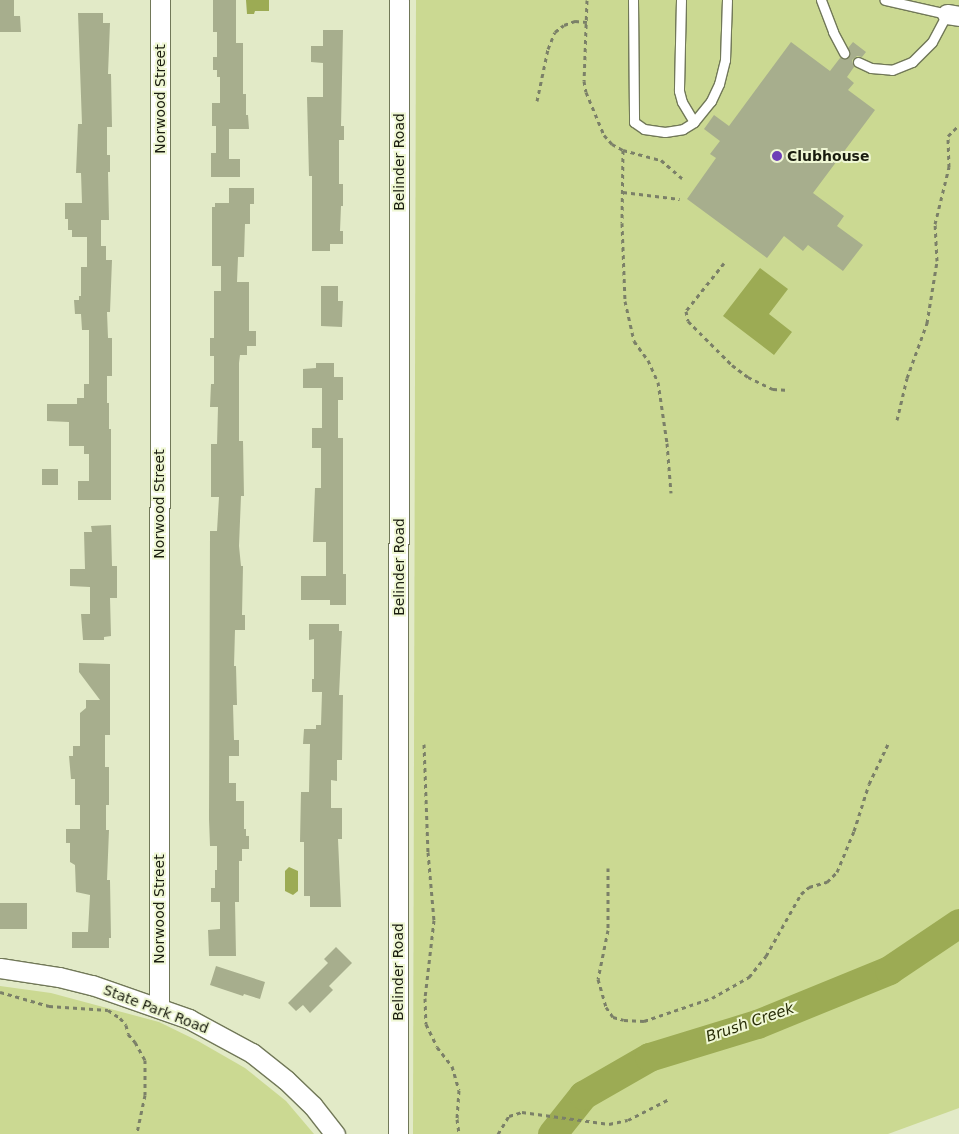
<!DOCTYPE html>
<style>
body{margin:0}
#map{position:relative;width:959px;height:1134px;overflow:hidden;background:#e2eac7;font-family:"DejaVu Sans",sans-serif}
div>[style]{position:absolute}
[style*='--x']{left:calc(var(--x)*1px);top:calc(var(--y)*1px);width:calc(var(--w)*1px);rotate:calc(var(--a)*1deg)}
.green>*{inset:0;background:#cbd992}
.water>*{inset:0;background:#9cab54}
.river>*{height:29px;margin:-14.5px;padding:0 14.5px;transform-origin:14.5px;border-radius:14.5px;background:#9cab54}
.building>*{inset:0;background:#a7ae8d;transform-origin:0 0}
.path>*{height:3px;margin-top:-1.5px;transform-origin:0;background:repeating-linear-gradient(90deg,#7b8068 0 4px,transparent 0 8px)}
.roads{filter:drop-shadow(1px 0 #717858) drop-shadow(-1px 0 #717858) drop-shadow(0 1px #717858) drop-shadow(0 -1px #717858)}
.lane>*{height:9px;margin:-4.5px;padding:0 4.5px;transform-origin:4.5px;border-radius:4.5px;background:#fff}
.street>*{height:19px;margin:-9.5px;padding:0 9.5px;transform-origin:9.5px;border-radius:9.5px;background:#fff}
.dots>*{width:14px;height:14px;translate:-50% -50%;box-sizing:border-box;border:2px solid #eff7d4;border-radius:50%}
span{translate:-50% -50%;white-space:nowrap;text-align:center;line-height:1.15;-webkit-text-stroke:4px #eff7d4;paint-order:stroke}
.street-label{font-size:14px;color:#191c0f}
.poi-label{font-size:14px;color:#191c0f;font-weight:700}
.left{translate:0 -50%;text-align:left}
.water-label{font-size:15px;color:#292e08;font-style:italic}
</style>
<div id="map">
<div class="green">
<i style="clip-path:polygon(416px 0,959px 0,959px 1108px,888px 1134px,413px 1134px)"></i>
<i style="clip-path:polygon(0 986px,51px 993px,159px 1022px,198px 1041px,245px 1068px,286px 1101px,314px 1134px,0 1134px)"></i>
</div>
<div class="water">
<i style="clip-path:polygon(246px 0,269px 0,269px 11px,255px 11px,254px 14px,247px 14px)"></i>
<i style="clip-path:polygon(760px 268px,788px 289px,769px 314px,792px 332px,774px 355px,723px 316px)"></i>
<i style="clip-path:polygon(289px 867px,298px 871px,298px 891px,293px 895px,285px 891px,285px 871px)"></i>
</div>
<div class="river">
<i style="--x:552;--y:1134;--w:50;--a:-51.5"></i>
<i style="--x:583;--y:1095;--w:76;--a:-29.9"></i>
<i style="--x:649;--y:1057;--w:113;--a:-17"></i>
<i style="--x:757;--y:1024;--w:143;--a:-22.2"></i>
<i style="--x:889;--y:970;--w:84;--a:-33.9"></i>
</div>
<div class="building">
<i style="clip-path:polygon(0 0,14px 0,14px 16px,20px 16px,21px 32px,0 32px)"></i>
<i style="clip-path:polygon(213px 0,236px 0,236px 43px,243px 43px,243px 94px,246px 94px,246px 115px,248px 115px,249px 129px,229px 129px,229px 159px,240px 159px,240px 177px,211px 177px,211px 153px,216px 153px,216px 126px,212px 126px,212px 103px,220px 103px,220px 77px,217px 77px,217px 70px,213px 70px,213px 57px,217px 57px,217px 32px,213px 32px)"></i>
<i style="clip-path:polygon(78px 13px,103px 13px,103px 23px,110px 23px,108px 74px,111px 74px,112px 127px,107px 127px,107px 155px,110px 155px,110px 172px,108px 172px,109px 220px,101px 220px,101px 246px,106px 246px,106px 260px,112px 260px,110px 312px,107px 312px,108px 338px,112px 338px,112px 376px,107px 376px,107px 403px,109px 403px,109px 429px,111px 429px,111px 500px,78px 500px,78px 481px,89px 481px,89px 454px,84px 454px,84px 446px,69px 446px,69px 422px,47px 421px,47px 404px,77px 404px,77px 398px,84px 398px,84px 384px,89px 384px,89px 330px,82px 330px,81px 314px,75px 314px,74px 300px,79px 300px,79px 296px,81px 296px,81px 267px,87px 267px,87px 237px,72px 237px,72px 230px,68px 230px,68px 219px,65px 219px,65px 203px,82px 203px,81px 173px,76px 173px,78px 124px,82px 124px)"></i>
<i style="clip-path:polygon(323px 30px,343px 30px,341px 126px,344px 126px,344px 140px,339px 140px,339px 184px,343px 184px,343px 206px,341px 206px,340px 231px,343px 231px,343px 244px,330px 244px,330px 251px,312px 251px,312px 176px,309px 176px,307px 97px,323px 97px,323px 63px,311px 62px,311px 46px,323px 46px)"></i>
<i style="clip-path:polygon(791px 42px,830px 71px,840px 58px,849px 57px,848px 48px,853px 42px,866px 52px,862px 57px,857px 56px,852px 60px,854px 67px,847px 77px,854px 83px,848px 90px,875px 110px,813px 193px,844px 216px,837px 226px,863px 245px,843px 271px,808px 245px,803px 251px,784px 236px,767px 258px,687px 199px,716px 158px,710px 154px,720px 141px,704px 129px,714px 115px,729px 126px)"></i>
<i style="clip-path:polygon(229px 188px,254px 188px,254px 204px,250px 204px,250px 224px,245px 224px,244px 257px,238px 257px,237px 282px,249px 282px,249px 331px,256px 331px,256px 346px,247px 346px,247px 355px,240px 355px,239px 363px,239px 441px,243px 441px,244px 496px,241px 496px,239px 546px,241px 566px,243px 566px,242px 615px,245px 615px,245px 630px,235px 630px,234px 666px,236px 666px,237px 705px,233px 705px,234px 740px,239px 740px,239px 756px,229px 756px,229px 783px,236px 783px,236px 801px,244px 801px,244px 829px,246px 829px,246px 836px,249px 836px,249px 849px,242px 849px,242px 861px,239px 861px,239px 902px,235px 902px,236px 956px,209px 956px,208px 930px,220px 929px,220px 902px,211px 902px,211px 888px,215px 888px,215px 870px,217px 870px,217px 846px,210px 846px,209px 819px,210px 531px,217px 531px,219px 497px,211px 497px,211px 444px,217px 444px,218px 407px,210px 407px,211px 384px,214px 384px,214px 356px,210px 356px,210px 338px,214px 338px,214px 291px,221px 291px,221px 266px,212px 266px,212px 207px,215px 207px,215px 203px,229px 203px)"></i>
<i style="clip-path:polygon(321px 286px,338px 286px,338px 301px,343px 301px,342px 327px,321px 326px)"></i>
<i style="clip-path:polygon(316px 363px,334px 363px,334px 377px,343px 377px,343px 400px,338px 400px,338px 438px,343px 438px,343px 574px,346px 574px,346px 605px,330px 605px,330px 600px,301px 600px,301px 576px,326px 576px,326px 542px,313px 542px,315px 488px,321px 488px,321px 448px,312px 448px,312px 428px,322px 428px,322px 388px,303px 388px,303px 369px,316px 368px)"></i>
<i style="left:42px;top:469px;width:16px;height:16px"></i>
<i style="clip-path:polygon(111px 525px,112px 566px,117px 566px,117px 598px,110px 598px,111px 636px,104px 637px,104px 640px,83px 640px,81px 614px,90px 614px,90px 587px,70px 586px,70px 569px,85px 569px,84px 532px,92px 532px,91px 526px)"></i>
<i style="clip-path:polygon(309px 624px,339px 624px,339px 631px,342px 631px,339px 695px,343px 695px,342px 760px,337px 760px,337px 781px,331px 780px,331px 808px,342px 808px,342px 839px,338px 839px,341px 907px,310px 907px,310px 896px,304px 896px,304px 842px,300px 842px,301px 792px,309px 792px,310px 744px,303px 744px,304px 729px,316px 729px,316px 725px,321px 725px,322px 692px,312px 692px,312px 679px,314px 679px,314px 639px,309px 640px)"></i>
<i style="clip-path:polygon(79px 663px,110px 664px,110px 735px,105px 735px,105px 767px,109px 767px,109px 805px,106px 805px,106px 830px,109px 830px,107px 880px,110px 880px,111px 938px,109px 938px,109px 948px,72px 948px,72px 932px,88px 932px,90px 895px,76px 892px,75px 865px,70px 862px,70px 843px,66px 843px,66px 829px,80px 829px,80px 805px,75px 805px,75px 779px,71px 779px,69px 756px,73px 756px,73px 746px,80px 746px,80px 713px,86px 708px,86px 700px,100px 700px,79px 672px)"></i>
<i style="left:0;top:903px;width:27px;height:26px"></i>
<i style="clip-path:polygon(336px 947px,352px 963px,329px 986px,333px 990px,310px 1013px,303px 1005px,296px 1011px,288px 1003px,328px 963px,324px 959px)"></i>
<i style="clip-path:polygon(216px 966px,265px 982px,260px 999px,244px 994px,243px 996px,210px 985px)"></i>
</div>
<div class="path">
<i style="--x:587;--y:0;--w:81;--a:92.1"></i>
<i style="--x:584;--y:81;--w:11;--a:80"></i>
<i style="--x:586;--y:92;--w:47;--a:67.3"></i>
<i style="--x:604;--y:135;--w:12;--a:48"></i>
<i style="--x:612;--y:144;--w:13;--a:29"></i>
<i style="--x:623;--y:150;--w:39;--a:15"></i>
<i style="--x:661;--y:160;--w:28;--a:41"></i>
<i style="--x:537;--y:101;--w:53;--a:-78.1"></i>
<i style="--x:548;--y:49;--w:18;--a:-68"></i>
<i style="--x:555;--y:32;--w:11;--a:-38"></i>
<i style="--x:564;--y:25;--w:12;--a:-20"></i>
<i style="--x:575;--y:21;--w:12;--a:5"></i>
<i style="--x:623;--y:150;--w:73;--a:90.8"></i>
<i style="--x:622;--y:223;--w:78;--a:87.8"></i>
<i style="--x:625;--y:301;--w:41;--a:77.3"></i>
<i style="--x:634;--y:341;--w:24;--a:54"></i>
<i style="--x:648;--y:360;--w:24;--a:66"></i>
<i style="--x:658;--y:382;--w:62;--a:81.6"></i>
<i style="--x:667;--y:443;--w:50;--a:85.4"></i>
<i style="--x:623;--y:192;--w:57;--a:7"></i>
<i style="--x:724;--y:263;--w:61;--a:128.4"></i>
<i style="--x:686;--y:311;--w:10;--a:79"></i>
<i style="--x:688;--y:321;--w:62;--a:45"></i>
<i style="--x:732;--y:365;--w:20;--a:37"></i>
<i style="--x:748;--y:377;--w:28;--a:26"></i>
<i style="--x:773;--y:389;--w:16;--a:4"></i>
<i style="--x:897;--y:420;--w:43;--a:-76.6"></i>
<i style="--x:907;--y:378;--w:59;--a:-70"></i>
<i style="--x:927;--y:323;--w:63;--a:-80.8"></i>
<i style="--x:937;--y:261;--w:37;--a:-93"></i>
<i style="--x:935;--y:224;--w:59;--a:-76.2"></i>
<i style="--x:949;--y:167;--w:31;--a:-92"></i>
<i style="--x:948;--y:136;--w:16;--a:-45"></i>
<i style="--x:424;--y:744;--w:108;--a:87.9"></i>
<i style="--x:428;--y:852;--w:68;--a:85"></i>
<i style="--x:434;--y:920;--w:79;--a:96.6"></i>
<i style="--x:425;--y:998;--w:26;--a:88"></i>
<i style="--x:426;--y:1024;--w:25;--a:64"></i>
<i style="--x:437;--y:1047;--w:24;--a:52"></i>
<i style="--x:452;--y:1066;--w:25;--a:74"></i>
<i style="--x:459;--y:1090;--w:29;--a:94"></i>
<i style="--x:457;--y:1119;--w:15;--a:82"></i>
<i style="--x:608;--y:868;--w:62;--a:90"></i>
<i style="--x:608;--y:930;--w:50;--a:101.5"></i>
<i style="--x:598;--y:979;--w:29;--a:74"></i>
<i style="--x:606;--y:1007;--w:12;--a:55"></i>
<i style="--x:613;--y:1017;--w:11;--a:15"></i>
<i style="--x:624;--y:1020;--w:20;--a:3"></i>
<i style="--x:644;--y:1021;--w:72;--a:-18.7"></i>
<i style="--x:712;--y:998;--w:43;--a:-29.6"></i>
<i style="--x:749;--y:977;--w:27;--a:-51"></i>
<i style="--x:766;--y:956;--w:71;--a:-60.6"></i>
<i style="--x:801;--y:894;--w:11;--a:-41"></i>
<i style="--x:809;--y:887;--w:19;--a:-16"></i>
<i style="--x:827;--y:882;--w:14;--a:-45"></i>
<i style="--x:837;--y:872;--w:44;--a:-67.5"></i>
<i style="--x:854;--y:831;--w:49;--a:-72.3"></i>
<i style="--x:869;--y:784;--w:44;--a:-64.6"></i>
<i style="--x:0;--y:992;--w:51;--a:15.9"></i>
<i style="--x:49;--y:1006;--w:59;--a:3.9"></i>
<i style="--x:108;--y:1010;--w:14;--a:34"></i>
<i style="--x:120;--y:1018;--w:9;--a:49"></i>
<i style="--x:126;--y:1025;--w:9;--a:77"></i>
<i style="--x:128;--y:1034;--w:11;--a:49"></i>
<i style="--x:135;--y:1042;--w:21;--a:61"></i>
<i style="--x:145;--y:1060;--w:35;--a:90"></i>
<i style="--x:145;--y:1095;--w:40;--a:102"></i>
<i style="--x:498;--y:1134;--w:21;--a:-59"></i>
<i style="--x:509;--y:1116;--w:14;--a:-17"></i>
<i style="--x:522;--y:1112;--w:88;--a:7.9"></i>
<i style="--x:609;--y:1124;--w:19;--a:-12"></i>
<i style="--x:628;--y:1120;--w:46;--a:-27.1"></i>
</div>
<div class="roads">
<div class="lane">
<i style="--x:633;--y:0;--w:122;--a:89.5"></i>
<i style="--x:634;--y:122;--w:12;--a:35"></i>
<i style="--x:644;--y:129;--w:21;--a:8"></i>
<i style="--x:665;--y:132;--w:18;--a:-9"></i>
<i style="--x:683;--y:129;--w:13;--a:-32"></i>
<i style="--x:681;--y:0;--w:91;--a:91.3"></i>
<i style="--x:679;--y:91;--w:11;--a:75"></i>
<i style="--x:682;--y:102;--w:23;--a:59"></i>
<i style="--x:694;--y:122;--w:27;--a:-51"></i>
<i style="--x:711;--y:101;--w:19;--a:-65"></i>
<i style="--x:719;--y:84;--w:25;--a:-76"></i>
<i style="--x:725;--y:60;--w:60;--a:-88.1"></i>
<i style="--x:821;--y:0;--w:34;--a:69"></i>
<i style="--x:833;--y:32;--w:24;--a:62"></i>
<i style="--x:858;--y:62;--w:14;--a:25"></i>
<i style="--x:871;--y:68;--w:21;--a:5"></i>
<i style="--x:892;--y:70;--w:22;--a:-22"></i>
<i style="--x:912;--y:62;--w:28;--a:-45"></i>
<i style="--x:932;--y:42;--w:32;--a:-62"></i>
<i style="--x:947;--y:14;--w:64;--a:-167.3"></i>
</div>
<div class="street">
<i style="--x:947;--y:14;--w:12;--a:9"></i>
<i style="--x:0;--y:968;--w:60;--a:8.7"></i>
<i style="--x:59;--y:977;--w:34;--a:14"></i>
<i style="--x:92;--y:985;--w:103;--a:19.3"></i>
<i style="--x:189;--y:1019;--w:72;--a:28.4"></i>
<i style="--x:252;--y:1053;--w:43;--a:38.5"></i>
<i style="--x:286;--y:1080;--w:37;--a:44"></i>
<i style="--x:313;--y:1106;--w:36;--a:52"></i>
<i style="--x:159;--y:1008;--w:1008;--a:-89.94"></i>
<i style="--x:398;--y:1134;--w:1134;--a:-89.95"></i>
</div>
</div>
<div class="dots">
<i style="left:777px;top:156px;background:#6e3fb7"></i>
</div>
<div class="street-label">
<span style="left:160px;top:99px;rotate:-90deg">Norwood Street</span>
<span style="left:399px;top:162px;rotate:-90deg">Belinder Road</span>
<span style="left:159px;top:504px;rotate:-90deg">Norwood Street</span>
<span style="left:399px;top:567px;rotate:-90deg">Belinder Road</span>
<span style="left:159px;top:909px;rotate:-90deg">Norwood Street</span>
<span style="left:398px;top:972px;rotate:-90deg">Belinder Road</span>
<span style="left:156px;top:1009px;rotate:21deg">State Park Road</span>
</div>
<div class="poi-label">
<span class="left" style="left:787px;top:156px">Clubhouse</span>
</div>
<div class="water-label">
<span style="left:750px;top:1023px;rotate:-19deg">Brush Creek</span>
</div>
</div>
